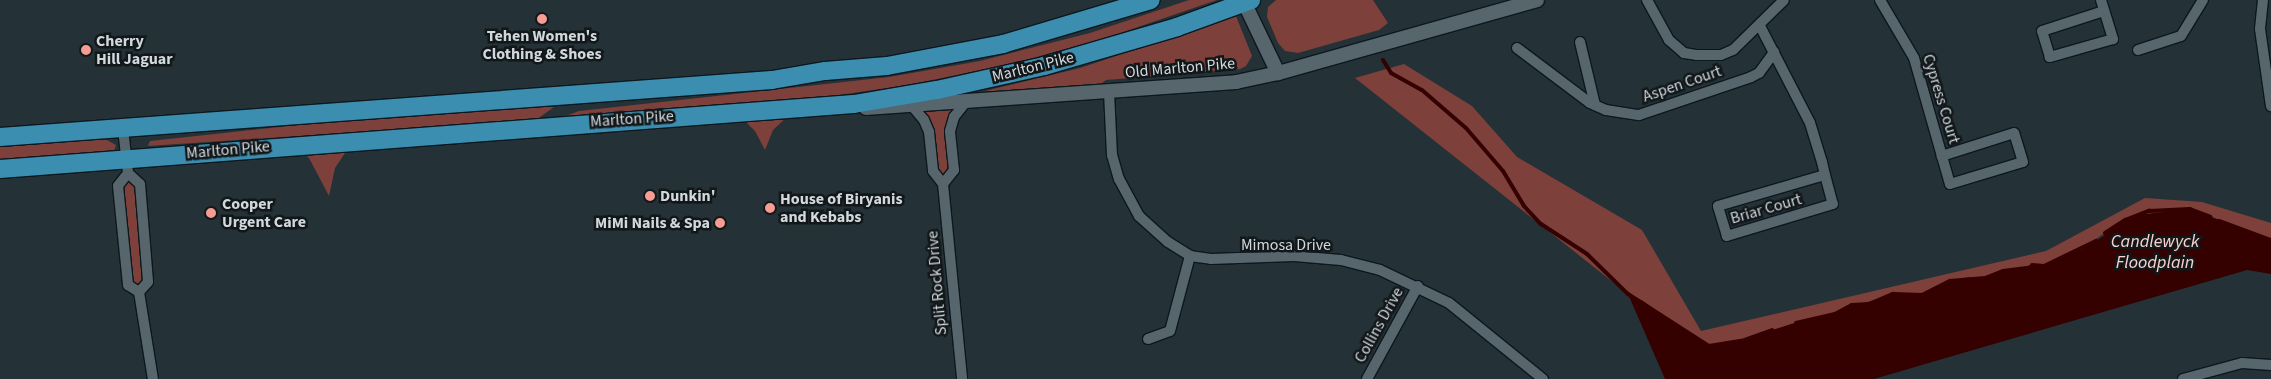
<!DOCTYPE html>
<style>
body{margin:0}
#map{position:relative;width:2271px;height:379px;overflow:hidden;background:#243136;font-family:"Source Sans 3",sans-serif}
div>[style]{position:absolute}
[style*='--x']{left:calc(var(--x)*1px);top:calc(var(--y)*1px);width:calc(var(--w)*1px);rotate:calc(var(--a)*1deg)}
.green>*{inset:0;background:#7e403b}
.water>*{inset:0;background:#340000}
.stream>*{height:4px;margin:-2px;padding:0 2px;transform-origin:2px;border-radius:2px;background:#340000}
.roads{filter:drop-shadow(1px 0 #0c181e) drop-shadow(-1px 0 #0c181e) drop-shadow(0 1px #0c181e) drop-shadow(0 -1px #0c181e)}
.street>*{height:10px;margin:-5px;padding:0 5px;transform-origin:5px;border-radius:5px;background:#57656c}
.secondary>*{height:14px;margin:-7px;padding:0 7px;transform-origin:7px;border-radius:7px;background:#57656c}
.highway>*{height:18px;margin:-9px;padding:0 9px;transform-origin:9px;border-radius:9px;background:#3c8eb0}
.dots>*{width:14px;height:14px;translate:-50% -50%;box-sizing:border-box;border:2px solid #12171a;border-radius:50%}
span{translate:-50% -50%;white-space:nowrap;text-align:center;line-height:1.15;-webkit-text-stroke:5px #12171a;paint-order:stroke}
.poi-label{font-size:16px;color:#d1d9dd;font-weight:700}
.left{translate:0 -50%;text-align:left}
.right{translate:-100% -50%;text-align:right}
.street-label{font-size:16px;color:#d1d9dd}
.water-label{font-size:18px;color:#fcd3ce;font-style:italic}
</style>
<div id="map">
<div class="green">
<i style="clip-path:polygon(1189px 0,1217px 0,1106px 38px,1007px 65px,907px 85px,798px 101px,563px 117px,579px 111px,889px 77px,980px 61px,1090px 33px)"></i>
<i style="clip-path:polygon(1276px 0,1373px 0,1388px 23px,1379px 30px,1298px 53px,1285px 51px,1278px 43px,1267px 17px,1268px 7px)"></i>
<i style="clip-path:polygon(1236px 16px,1252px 56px,1246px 66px,1240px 69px,1106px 80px,1097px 87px,968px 95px,1080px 68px)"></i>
<i style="clip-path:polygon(1404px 64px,1472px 106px,1517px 157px,1642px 230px,1701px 331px,2046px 251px,2145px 198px,2202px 202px,2271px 223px,2271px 240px,2197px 211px,2108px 230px,2082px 250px,2040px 267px,2029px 265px,2019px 271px,2003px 271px,1985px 278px,1969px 277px,1946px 282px,1922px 295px,1893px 294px,1742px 341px,1709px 346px,1628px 294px,1355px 78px)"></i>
<i style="clip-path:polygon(965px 103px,954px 117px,954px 170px,943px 184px,933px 171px,929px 132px,913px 107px)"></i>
<i style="clip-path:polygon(537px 105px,554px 107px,536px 120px,148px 146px,150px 141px,335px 121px)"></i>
<i style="clip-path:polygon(788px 116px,773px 130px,765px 150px,755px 131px,743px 119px)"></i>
<i style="clip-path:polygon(105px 139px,116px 145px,114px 151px,0 159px,0 147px)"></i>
<i style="clip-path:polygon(362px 140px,345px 153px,335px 168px,329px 196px,309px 158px,293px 145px)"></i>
<i style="clip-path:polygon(128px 173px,140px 184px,148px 276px,139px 292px,128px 285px,118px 186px)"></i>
</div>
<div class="water">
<i style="clip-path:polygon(2190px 209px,2271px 240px,2271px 274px,2247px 270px,1874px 379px,1665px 379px,1628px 294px,1643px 301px,1703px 344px,1726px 345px,1791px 324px,1835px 314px,1852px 305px,1869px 304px,1893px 294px,1922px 295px,1950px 281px,1985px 278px,2003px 271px,2024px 270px,2031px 264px,2040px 267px,2082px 250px,2136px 215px)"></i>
</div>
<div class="stream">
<i style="--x:1383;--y:60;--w:15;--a:58"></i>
<i style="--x:1391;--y:73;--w:35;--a:29"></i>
<i style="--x:1422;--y:90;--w:58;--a:40.8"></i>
<i style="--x:1466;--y:128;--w:57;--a:49.3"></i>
<i style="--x:1503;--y:171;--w:41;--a:59"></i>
<i style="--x:1524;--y:206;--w:25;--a:47"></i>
<i style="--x:1541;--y:224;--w:55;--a:33.1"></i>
<i style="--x:1587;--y:254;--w:57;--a:44.3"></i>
<i style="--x:1628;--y:294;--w:96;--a:32.7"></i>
<i style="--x:1709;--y:346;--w:33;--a:-9"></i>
<i style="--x:1742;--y:341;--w:32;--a:-20"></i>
<i style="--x:2219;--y:221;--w:55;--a:20.1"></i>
<i style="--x:2105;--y:233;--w:24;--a:-33"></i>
<i style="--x:2125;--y:220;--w:26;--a:-21"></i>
<i style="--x:2149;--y:211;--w:41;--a:-2.8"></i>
<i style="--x:2190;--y:209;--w:22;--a:21"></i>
<i style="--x:2032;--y:265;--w:12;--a:5"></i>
<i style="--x:2044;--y:266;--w:58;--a:-25.7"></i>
<i style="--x:1796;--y:323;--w:40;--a:-13"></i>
<i style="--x:1835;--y:314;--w:19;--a:-28"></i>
<i style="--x:1852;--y:305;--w:17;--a:-3"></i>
<i style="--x:1869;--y:304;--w:26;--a:-23"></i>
<i style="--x:1893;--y:294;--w:29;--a:2"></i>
<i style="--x:1922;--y:295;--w:31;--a:-27"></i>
<i style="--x:1950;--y:281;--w:35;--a:-5"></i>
<i style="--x:1985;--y:278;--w:19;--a:-21"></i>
<i style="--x:2003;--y:271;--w:24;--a:-7"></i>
</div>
<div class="roads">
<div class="street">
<i style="--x:1647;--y:0;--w:46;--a:61.2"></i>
<i style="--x:1669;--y:40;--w:20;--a:41"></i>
<i style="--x:1684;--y:53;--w:12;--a:9"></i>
<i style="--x:1696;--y:55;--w:25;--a:0"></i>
<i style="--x:1721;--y:55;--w:13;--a:-23"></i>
<i style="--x:1733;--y:50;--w:71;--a:-44.4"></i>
<i style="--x:1880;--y:0;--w:67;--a:59.6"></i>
<i style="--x:1914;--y:58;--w:131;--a:74.1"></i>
<i style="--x:1950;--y:184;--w:76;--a:-16.8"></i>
<i style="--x:2023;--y:162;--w:30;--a:-107"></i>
<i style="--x:2014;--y:133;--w:76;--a:162.3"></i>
<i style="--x:2101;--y:0;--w:41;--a:72.9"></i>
<i style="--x:2113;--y:39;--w:66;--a:164.1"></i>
<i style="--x:2050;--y:57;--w:27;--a:-107"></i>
<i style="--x:2042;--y:31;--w:65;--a:-17.9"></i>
<i style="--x:2263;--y:0;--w:29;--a:96"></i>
<i style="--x:2260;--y:29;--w:78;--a:81.9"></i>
<i style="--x:1760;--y:26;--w:109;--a:62.7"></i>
<i style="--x:1810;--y:123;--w:41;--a:72.9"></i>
<i style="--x:1822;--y:162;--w:13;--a:77"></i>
<i style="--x:1825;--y:175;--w:30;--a:75"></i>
<i style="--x:1833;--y:204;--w:111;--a:163.2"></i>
<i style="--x:1727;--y:236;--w:31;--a:-107"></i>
<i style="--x:1718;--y:206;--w:111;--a:-16.2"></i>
<i style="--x:1580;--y:42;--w:65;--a:76.6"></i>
<i style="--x:1517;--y:48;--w:91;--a:37"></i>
<i style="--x:1590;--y:103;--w:17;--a:24"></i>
<i style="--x:1606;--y:110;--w:33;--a:9"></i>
<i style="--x:1639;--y:115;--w:118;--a:-18.7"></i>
<i style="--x:1751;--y:77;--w:9;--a:-27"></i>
<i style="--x:1759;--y:73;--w:26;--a:-54"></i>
<i style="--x:2138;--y:50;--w:45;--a:-18"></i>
<i style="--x:2181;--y:36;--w:42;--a:-58.6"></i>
<i style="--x:1109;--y:92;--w:63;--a:87.3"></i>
<i style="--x:1112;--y:155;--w:25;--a:74"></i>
<i style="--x:1119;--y:179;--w:42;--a:61.6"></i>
<i style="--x:1139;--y:216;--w:39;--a:42"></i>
<i style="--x:1168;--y:242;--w:26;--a:32"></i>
<i style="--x:1190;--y:256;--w:21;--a:8"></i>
<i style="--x:1211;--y:259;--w:83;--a:-2.1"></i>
<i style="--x:1294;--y:256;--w:47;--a:4.9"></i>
<i style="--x:1341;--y:260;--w:40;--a:14.4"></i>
<i style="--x:1380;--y:270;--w:76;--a:25.6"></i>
<i style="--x:1449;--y:303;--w:121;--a:39"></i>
<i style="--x:913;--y:107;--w:17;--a:50"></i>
<i style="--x:924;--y:120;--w:13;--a:67"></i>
<i style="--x:929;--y:132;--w:39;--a:84"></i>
<i style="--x:933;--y:171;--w:16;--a:52"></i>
<i style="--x:943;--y:184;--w:196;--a:84.4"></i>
<i style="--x:123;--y:129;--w:44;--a:83.5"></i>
<i style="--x:128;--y:173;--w:16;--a:43"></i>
<i style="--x:140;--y:184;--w:98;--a:85.3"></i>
<i style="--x:148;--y:282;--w:13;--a:132"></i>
<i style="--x:128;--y:173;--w:16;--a:128"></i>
<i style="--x:118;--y:186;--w:100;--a:84.2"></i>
<i style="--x:128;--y:285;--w:13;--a:32"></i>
<i style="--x:943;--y:184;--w:18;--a:-52"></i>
<i style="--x:954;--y:170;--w:39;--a:-96"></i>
<i style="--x:950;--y:131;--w:15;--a:-74"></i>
<i style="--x:954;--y:117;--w:18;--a:-52"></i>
<i style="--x:139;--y:292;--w:88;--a:80.9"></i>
<i style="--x:1148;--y:339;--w:23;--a:-20"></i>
<i style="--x:1170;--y:331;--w:78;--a:-75.1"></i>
<i style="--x:1367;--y:379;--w:106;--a:-61.3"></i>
<i style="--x:2183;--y:379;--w:61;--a:-15.2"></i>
<i style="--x:2242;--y:363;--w:29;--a:4"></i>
</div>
<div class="secondary">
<i style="--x:1243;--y:0;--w:81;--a:64.4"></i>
<i style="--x:866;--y:108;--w:371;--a:-4"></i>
<i style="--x:1236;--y:82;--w:43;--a:-12.1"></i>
<i style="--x:1278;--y:73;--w:269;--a:-15.7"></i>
</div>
<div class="highway">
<i style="--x:0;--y:137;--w:774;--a:-4.22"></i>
<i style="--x:772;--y:80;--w:54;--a:-9.6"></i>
<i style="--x:825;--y:71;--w:62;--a:-4.6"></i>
<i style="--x:887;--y:66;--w:118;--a:-10.7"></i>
<i style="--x:1003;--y:44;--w:154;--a:-16.6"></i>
<i style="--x:0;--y:169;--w:856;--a:-4.35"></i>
<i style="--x:854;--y:104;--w:84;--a:-9.6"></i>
<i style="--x:937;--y:90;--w:110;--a:-12.6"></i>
<i style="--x:1044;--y:66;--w:139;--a:-16.3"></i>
<i style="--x:1177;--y:27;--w:79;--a:-20"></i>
</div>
</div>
<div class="dots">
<i style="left:542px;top:19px;background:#f59c93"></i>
<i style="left:86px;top:50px;background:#f59c93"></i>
<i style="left:650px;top:196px;background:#f59c93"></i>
<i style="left:770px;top:208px;background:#f59c93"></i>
<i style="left:211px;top:213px;background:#f59c93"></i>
<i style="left:720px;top:223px;background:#f59c93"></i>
</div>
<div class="poi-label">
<span style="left:542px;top:45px">Tehen Women's<br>Clothing &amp; Shoes</span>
<span class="left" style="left:96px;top:50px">Cherry<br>Hill Jaguar</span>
<span class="left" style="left:660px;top:196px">Dunkin'</span>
<span class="left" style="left:780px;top:208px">House of Biryanis<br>and Kebabs</span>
<span class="left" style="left:222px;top:213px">Cooper<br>Urgent Care</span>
<span class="right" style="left:710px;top:223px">MiMi Nails &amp; Spa</span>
</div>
<div class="street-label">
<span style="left:1033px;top:67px;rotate:-14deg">Marlton Pike</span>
<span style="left:1180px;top:68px;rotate:-5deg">Old Marlton Pike</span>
<span style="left:1682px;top:84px;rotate:-19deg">Aspen Court</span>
<span style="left:1941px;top:99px;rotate:73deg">Cypress Court</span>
<span style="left:632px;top:119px;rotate:-4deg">Marlton Pike</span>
<span style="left:228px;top:150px;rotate:-5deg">Marlton Pike</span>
<span style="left:1766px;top:209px;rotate:-16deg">Briar Court</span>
<span style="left:1286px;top:245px">Mimosa Drive</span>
<span style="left:937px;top:283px;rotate:-95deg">Split Rock Drive</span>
<span style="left:1379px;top:325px;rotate:-61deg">Collins Drive</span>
</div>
<div class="water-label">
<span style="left:2155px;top:253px">Candlewyck<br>Floodplain</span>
</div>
</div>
